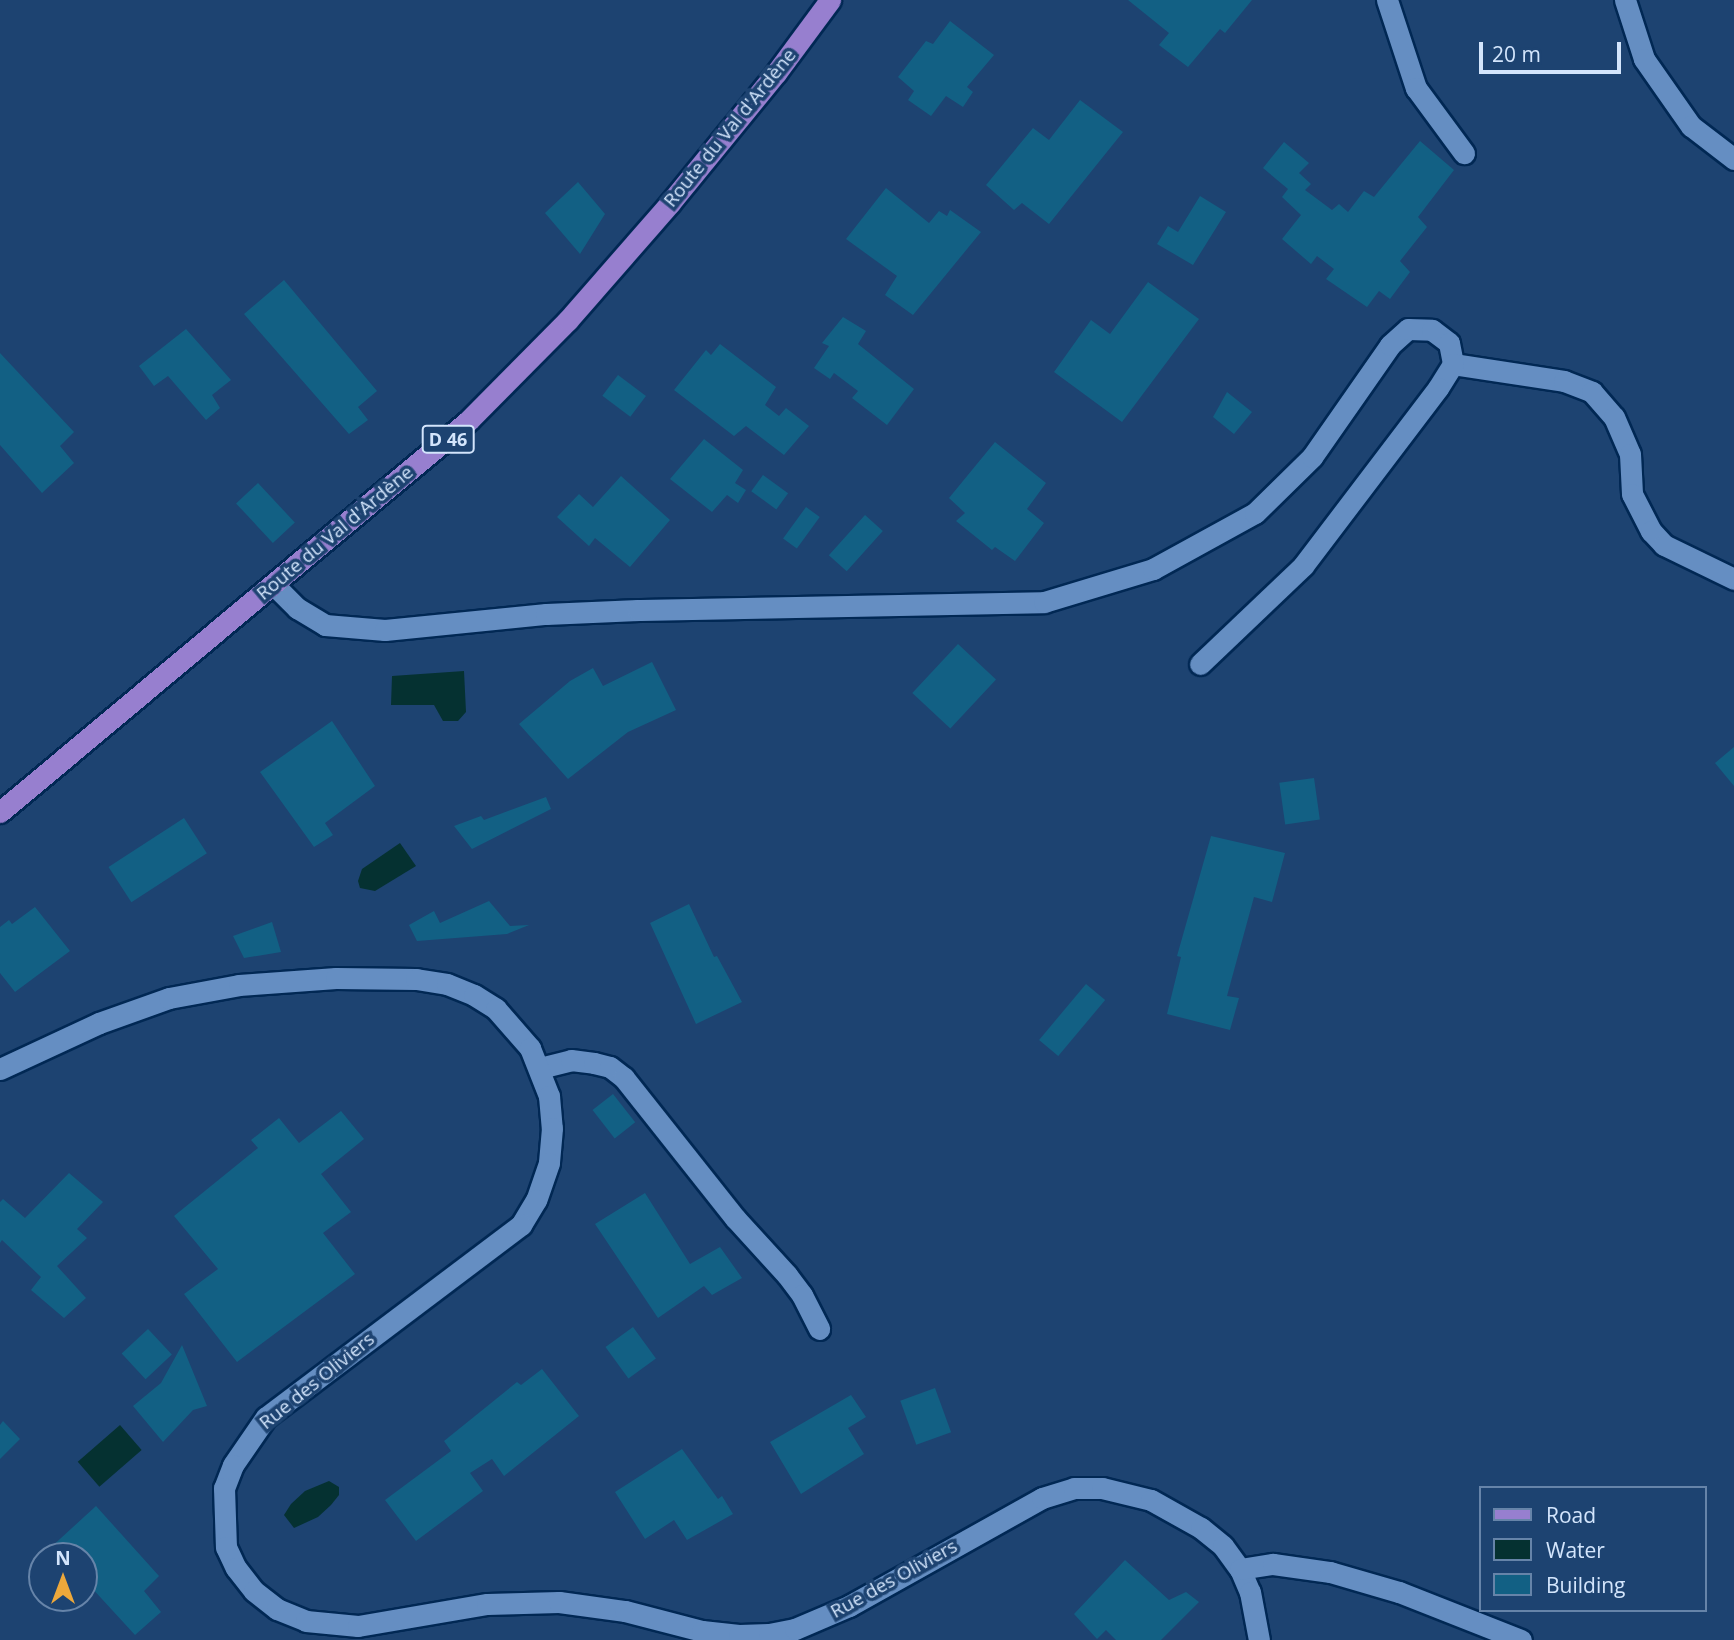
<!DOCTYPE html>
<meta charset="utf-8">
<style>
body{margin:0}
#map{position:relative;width:1734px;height:1640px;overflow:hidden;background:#1d4371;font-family:"Open Sans",sans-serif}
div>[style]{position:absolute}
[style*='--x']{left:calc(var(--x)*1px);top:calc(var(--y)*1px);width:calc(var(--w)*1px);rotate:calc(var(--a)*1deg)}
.water>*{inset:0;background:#053131;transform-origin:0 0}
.building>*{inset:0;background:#126084;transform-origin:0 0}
.roads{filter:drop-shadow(2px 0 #012854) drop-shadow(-2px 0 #012854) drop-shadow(0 2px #012854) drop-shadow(0 -2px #012854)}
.lane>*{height:21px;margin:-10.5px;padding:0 10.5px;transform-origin:10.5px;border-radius:10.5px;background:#658ec2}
.street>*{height:21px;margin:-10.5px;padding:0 10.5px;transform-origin:10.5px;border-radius:10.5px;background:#658ec2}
.primary>*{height:21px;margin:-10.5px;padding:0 10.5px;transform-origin:10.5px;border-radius:10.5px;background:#977fcf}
span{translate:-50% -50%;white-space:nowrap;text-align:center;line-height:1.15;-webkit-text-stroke:7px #1d4371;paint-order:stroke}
.shield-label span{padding:2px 5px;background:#1d4371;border:2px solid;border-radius:5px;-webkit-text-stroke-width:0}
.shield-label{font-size:18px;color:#d3e5fc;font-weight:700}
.street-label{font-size:19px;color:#d3e5fc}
.legend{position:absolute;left:1479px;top:1486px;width:228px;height:126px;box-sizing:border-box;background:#1d4371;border:2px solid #6684a9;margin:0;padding:9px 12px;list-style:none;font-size:21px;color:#d3e5fc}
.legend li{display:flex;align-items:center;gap:14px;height:35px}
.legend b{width:35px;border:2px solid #6684a9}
.north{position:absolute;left:28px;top:1542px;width:70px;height:70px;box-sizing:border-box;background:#1d4371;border:2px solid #6684a9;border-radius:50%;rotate:0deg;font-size:19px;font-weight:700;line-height:28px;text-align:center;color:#d3e5fc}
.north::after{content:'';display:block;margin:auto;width:24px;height:32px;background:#eda83b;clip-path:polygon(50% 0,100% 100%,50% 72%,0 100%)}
.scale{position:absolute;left:1479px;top:42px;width:142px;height:32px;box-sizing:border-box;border:4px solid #d3e5fc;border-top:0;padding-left:9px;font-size:21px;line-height:24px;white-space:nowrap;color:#d3e5fc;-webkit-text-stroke:5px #1d4371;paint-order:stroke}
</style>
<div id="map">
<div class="water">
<i style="clip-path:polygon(464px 671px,466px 712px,458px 721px,443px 721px,434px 705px,391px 705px,392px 676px)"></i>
<i style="clip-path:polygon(400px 843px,416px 866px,375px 891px,360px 888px,358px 881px,362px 869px)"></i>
<i style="left:120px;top:1425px;width:33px;height:56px;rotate:49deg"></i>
<i style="clip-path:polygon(329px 1481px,339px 1487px,339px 1495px,331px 1505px,318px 1517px,294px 1528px,284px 1515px,291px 1504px,305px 1491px)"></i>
</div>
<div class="building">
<i style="clip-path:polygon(1128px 0,1252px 0,1225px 33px,1220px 29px,1188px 67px,1159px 45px,1169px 33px)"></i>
<i style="clip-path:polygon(950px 21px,994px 55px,967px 87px,973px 92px,963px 107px,946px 96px,931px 116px,908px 100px,914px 91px,898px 77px,926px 41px,933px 44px)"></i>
<i style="clip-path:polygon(1080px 100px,1123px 132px,1049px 224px,1022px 203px,1014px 210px,986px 185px,1033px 128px,1049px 140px)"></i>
<i style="clip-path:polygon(1420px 141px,1454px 170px,1418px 217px,1427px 227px,1400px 261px,1410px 272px,1390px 299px,1379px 291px,1367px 307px,1326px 279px,1334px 269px,1317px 256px,1311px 264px,1282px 239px,1301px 215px,1282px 197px,1288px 189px,1263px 168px,1284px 142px,1309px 163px,1299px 173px,1311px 184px,1305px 190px,1332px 210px,1339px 204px,1348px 212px,1364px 191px,1374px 197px)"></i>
<i style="clip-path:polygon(578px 182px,605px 214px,580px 254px,545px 213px)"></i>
<i style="clip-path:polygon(886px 188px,929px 223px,939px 211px,947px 216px,950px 210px,981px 232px,913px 315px,885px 295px,897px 276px,846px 239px)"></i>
<i style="clip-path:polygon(1200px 196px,1226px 212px,1193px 265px,1157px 244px,1168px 226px,1178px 232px)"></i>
<i style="clip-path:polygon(284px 280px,377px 391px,358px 407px,368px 420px,349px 434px,244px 314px)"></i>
<i style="clip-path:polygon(1148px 282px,1199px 319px,1122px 422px,1054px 372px,1091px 320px,1110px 334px)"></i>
<i style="clip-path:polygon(843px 317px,866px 331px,858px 344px,914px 389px,887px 425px,852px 398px,858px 391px,834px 373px,830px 379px,814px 368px,829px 346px,822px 343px)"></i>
<i style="clip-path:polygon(186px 329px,231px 380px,212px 395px,220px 408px,206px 420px,168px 376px,154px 386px,139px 366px)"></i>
<i style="clip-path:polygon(720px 344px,776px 387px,765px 405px,779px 416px,786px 408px,809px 426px,784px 455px,746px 426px,734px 436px,674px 390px,706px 350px,711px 355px)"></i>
<i style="clip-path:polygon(0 353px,74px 432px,60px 446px,74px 463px,42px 493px,0 445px)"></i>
<i style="left:618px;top:375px;width:35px;height:26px;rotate:37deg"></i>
<i style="clip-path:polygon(1227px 392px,1252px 412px,1234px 434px,1213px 417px)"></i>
<i style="clip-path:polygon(704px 439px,743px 470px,735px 483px,746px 490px,738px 503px,727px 495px,712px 512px,670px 479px)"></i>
<i style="clip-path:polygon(995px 442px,1046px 483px,1027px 509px,1044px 523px,1015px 561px,995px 547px,992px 550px,956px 521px,965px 513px,949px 498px)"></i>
<i style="left:763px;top:475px;width:31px;height:20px;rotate:36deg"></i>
<i style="clip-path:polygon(621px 476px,670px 520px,630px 567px,595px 538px,589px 546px,557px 517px,579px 494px,593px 507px)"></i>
<i style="left:258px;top:483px;width:54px;height:30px;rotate:47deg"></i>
<i style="left:806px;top:507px;width:17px;height:39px;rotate:36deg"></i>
<i style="left:865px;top:515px;width:24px;height:54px;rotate:42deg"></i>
<i style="left:958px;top:644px;width:52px;height:67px;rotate:43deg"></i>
<i style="clip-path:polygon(652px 662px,676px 710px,628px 732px,568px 779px,519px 724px,570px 681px,593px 668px,603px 686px)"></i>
<i style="clip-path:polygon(332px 721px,375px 786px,325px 823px,333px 835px,314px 847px,260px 772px)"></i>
<i style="clip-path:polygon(1734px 747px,1734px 786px,1715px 763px)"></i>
<i style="left:1314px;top:778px;width:42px;height:35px;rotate:82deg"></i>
<i style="clip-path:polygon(546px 797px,551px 809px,472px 849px,454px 826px,481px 816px,484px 820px)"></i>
<i style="left:184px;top:818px;width:42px;height:90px;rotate:57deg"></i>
<i style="clip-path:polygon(1211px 836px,1285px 853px,1272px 902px,1254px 897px,1227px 996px,1239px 998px,1230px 1030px,1167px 1014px,1181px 957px,1177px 956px)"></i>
<i style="clip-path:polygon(489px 901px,510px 926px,529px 925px,507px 934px,417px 941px,409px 925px,434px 911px,440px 923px)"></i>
<i style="clip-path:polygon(689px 904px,714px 957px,717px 956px,742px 1002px,696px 1024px,650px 923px)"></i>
<i style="clip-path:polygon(35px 907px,70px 951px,15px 992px,0 973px,0 927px,9px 920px,12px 924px)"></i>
<i style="clip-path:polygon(272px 922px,281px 952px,244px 958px,233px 936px)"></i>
<i style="left:1086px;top:984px;width:25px;height:73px;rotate:40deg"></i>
<i style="left:613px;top:1094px;width:36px;height:26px;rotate:52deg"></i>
<i style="clip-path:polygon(341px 1111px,364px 1139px,321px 1174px,351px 1212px,323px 1233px,355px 1274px,237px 1362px,184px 1294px,218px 1269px,174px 1216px,258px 1148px,251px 1140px,279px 1118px,299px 1143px)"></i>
<i style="clip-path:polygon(69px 1173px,103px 1202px,77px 1229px,87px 1238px,57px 1266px,86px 1298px,64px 1318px,31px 1290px,41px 1277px,2px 1240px,0 1243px,0 1202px,3px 1199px,25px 1218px)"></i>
<i style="clip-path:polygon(645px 1193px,690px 1264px,720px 1247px,742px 1278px,712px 1295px,704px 1286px,658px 1318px,595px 1224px)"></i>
<i style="left:633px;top:1327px;width:39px;height:34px;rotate:54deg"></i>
<i style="left:148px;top:1329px;width:35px;height:36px;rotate:47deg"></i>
<i style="clip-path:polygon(182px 1345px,207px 1406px,193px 1410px,163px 1442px,133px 1406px,161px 1383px)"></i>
<i style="clip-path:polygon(542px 1369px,579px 1416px,504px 1476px,492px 1459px,470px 1473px,483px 1491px,416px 1541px,385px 1500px,451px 1451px,444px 1441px,517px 1382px,521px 1385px)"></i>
<i style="left:935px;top:1388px;width:47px;height:37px;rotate:70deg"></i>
<i style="clip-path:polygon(851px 1395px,866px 1417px,848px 1428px,864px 1454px,801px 1494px,770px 1442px)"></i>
<i style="clip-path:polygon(3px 1421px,20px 1439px,0 1459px,0 1425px)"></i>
<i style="clip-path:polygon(682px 1449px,718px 1499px,722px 1496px,733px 1514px,687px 1540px,674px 1520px,645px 1539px,615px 1492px)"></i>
<i style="clip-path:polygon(96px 1506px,159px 1576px,144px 1591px,161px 1612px,135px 1635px,90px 1586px,84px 1592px,84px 1556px,42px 1556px,42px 1566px,37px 1560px)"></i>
<i style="clip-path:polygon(1125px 1560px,1169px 1600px,1186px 1592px,1199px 1602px,1161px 1640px,1116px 1640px,1106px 1630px,1097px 1639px,1074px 1614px)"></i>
</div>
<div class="roads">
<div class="lane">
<i style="--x:1387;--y:0;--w:93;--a:71.8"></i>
<i style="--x:1416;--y:88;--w:81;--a:53.6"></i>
<i style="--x:1453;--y:364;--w:112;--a:8.7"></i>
<i style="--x:1564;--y:381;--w:30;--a:21"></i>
<i style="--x:1592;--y:392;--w:33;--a:49"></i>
<i style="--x:1614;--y:417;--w:40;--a:66.6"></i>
<i style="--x:1630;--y:454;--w:40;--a:87.1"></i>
<i style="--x:1632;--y:494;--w:42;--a:62.8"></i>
<i style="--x:1651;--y:531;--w:19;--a:47"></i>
<i style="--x:1664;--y:545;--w:78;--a:25.9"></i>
<i style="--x:274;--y:585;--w:33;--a:45"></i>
<i style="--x:297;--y:608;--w:33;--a:31"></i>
<i style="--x:325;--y:625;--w:60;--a:4.8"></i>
<i style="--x:385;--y:630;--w:162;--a:-5.7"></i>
<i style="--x:546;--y:614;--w:92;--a:-2.5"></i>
<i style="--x:638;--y:610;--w:406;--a:-1.1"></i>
<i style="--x:1044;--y:602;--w:114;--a:-16.8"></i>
<i style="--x:1153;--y:569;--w:116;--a:-28.8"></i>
<i style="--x:1255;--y:513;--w:80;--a:-44.5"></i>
<i style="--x:1312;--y:457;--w:136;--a:-55.1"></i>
<i style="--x:1390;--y:345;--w:24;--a:-42"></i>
<i style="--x:1408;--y:329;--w:24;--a:2"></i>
<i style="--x:1432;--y:330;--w:21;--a:37"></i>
<i style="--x:1449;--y:343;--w:21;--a:79"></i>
<i style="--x:1453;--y:364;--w:28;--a:122"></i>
<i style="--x:1438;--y:388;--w:223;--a:127.2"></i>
<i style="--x:1303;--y:566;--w:142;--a:136.4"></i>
<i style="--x:540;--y:1068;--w:32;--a:-14"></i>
<i style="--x:571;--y:1060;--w:23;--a:7"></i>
<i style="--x:594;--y:1063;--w:16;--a:14"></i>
<i style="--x:610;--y:1067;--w:18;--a:38"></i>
<i style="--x:624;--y:1078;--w:179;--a:51.6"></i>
<i style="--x:735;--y:1218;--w:77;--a:47.6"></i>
<i style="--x:787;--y:1275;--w:25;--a:53"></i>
<i style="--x:802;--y:1295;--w:38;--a:63"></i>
</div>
<div class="street">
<i style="--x:1625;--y:0;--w:62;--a:72.1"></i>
<i style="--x:1644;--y:59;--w:82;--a:55"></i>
<i style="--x:1691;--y:126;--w:54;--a:37.5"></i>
<i style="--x:0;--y:1069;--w:109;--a:-24.9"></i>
<i style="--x:99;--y:1023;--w:74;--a:-19.7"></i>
<i style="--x:169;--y:998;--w:71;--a:-10.5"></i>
<i style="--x:239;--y:985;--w:97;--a:-4.1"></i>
<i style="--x:336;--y:978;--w:80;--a:0.7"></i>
<i style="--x:416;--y:979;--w:31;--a:9"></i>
<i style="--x:447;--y:984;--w:29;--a:22"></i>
<i style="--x:474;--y:995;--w:26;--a:32"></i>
<i style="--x:496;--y:1009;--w:52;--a:48.9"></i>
<i style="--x:530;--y:1048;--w:52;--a:68.4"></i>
<i style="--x:549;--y:1096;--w:32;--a:85"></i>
<i style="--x:552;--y:1128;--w:35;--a:95"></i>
<i style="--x:549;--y:1163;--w:39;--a:109"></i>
<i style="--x:536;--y:1200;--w:29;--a:121"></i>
<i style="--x:521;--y:1225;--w:319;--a:143"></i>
<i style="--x:266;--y:1417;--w:58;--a:124.5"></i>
<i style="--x:233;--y:1465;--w:25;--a:111"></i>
<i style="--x:224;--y:1488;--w:59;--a:88.1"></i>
<i style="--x:226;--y:1547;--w:23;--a:65"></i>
<i style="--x:236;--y:1568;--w:29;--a:52"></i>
<i style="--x:254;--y:1591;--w:29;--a:38"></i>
<i style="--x:277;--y:1609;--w:31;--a:22"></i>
<i style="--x:306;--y:1621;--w:52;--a:5.5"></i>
<i style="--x:358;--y:1626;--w:131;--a:-9.7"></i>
<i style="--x:487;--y:1604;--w:72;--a:-1.6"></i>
<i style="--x:559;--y:1602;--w:67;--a:7.8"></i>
<i style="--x:625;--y:1611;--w:80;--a:14.6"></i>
<i style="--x:702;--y:1631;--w:37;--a:6"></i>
<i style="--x:739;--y:1635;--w:30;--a:-2"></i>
<i style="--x:769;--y:1634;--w:26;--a:-11"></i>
<i style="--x:795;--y:1629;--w:59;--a:-23.1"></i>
<i style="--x:849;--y:1606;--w:221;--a:-29.2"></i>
<i style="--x:1042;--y:1498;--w:34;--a:-17"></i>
<i style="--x:1074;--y:1488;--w:28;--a:0"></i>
<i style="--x:1102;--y:1488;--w:50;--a:13.8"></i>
<i style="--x:1151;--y:1500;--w:57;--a:29.2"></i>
<i style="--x:1201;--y:1528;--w:28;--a:39"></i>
<i style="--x:1223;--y:1546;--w:29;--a:54"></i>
<i style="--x:1240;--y:1569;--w:25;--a:67"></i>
<i style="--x:1250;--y:1592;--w:49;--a:79.4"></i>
<i style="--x:1240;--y:1569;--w:33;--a:-9"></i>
<i style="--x:1273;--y:1564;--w:58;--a:8"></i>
<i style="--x:1330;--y:1572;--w:72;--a:16.2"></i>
<i style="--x:1399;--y:1592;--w:131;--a:21.5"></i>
</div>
<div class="primary">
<i style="--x:0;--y:812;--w:610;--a:-39.88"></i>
<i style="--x:468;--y:421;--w:142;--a:-45.3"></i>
<i style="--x:568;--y:320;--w:155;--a:-48.9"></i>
<i style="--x:670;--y:203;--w:168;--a:-50.8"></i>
<i style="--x:776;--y:73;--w:91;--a:-53.5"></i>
</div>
</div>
<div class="shield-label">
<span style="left:448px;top:439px">D 46</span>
</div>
<div class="street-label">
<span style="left:730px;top:128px;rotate:-51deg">Route du Val d'Ardène</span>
<span style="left:335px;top:533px;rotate:-40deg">Route du Val d'Ardène</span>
<span style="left:317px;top:1381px;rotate:-39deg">Rue des Oliviers</span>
<span style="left:894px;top:1579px;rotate:-29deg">Rue des Oliviers</span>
</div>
<ul class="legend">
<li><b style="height:9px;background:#977fcf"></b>Road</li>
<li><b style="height:19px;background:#053131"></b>Water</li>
<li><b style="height:19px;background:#126084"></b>Building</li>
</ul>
<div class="north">N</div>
<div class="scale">20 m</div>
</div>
